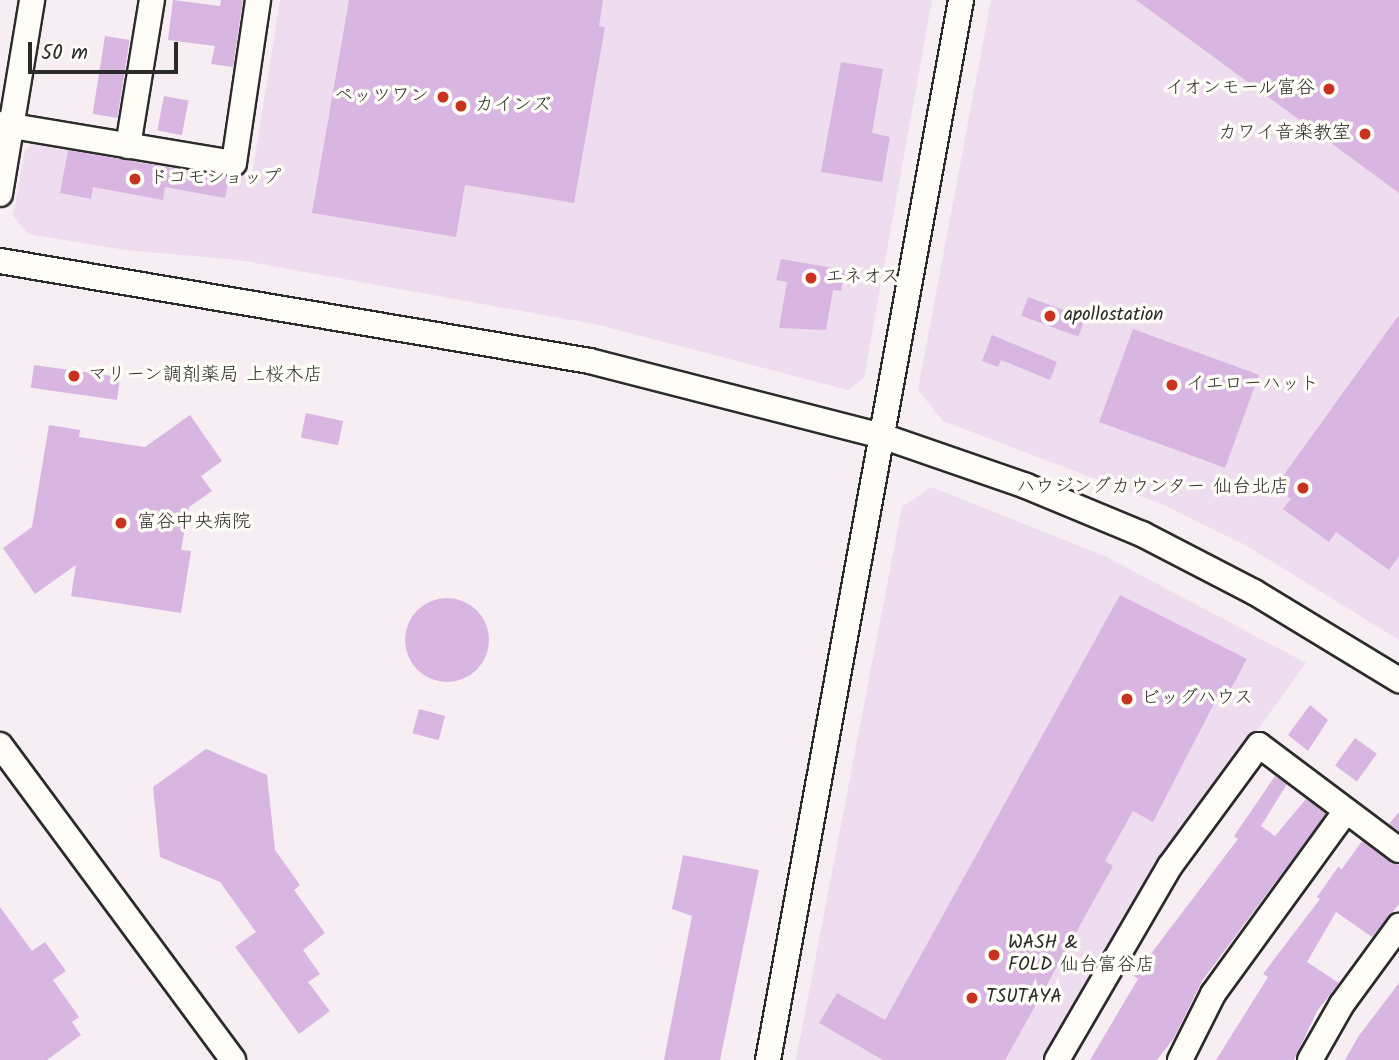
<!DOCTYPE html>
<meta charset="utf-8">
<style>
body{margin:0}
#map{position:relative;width:1399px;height:1060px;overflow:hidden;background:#f6eef3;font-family:Kalam,"Klee One",sans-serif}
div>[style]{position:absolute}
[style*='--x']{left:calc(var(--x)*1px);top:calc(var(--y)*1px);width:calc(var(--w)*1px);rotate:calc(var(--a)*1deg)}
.built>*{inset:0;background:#edddee}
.building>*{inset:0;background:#d9b6e1;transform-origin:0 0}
.round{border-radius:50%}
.roads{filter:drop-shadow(2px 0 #2b2b2b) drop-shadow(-2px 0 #2b2b2b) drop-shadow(0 2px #2b2b2b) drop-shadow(0 -2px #2b2b2b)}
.minor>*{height:24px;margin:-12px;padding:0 12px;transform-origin:12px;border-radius:12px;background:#fdfcf7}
.dots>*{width:19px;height:19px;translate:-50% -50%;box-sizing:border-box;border:4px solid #fdfcf7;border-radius:50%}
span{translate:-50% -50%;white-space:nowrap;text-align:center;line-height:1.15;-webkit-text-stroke:7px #fdfcf7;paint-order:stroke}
.poi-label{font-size:19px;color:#2b2b2b}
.right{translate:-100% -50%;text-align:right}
.left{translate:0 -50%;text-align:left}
.scale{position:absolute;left:28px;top:42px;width:150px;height:32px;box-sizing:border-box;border:4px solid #2b2b2b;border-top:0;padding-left:9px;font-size:21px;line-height:24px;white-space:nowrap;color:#2b2b2b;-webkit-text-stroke:5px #fdfcf7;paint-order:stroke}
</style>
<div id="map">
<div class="built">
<i style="clip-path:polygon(280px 0,932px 0,864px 378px,848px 390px,599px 325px,239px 260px,126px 250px,28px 234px,13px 216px,25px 151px,35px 141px,252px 175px)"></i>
<i style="clip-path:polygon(991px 0,1399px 0,1399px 640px,1247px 546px,1164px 505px,943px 421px,918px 390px)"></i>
<i style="clip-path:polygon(931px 487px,1105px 556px,1306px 663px,1132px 902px,1041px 1060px,796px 1060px,902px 507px)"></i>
</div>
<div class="building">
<i style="clip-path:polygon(173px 0,220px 6px,221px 0,243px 0,233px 67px,211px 64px,215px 46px,168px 40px)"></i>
<i style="clip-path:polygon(349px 0,603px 0,599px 26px,605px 27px,574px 203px,465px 185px,456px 237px,312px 213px)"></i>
<i style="clip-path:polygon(1136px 0,1399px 0,1399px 193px,1380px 179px)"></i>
<i style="left:105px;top:36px;width:25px;height:79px;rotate:9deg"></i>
<i style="clip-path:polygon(841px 62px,883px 69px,872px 133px,890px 137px,882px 182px,821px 172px)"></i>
<i style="left:164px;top:96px;width:25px;height:35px;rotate:11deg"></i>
<i style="clip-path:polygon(68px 150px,229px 178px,225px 198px,165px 187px,163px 200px,93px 187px,91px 199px,60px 193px)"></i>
<i style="clip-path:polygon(781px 259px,845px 270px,841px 291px,833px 290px,826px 330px,779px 328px,787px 282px,776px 280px)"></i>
<i style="left:1028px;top:297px;width:61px;height:20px;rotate:20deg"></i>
<i style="clip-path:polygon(1399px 315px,1399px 556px,1389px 570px,1336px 532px,1329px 542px,1283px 509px,1291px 499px,1275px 487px)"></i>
<i style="left:1133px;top:329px;width:134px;height:99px;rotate:20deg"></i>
<i style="clip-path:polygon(992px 335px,1057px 362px,1050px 380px,1001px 360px,998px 367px,982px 361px)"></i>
<i style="left:34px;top:365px;width:87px;height:23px;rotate:8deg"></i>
<i style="left:306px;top:413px;width:38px;height:25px;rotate:12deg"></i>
<i style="clip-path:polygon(190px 415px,222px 461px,201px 476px,212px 491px,189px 507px,181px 550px,191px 551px,181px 613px,71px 596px,76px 565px,35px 594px,3px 548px,32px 527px,49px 425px,80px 430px,79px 437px,145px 447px)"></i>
<i style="clip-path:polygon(1120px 595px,1247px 659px,1227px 696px,1220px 692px,1153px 822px,1133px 811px,1105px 861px,1113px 866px,1005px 1060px,883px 1060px,819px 1023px,837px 993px,885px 1020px)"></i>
<i class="round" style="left:405px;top:598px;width:84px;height:84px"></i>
<i style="clip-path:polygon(1310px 705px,1328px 720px,1308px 751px,1288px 735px)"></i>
<i style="left:419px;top:709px;width:27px;height:25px;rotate:15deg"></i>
<i style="left:1355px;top:738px;width:27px;height:34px;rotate:36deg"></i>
<i style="clip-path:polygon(206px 749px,267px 775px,275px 850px,300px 885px,294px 890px,325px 933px,303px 950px,320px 974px,308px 982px,330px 1011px,299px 1034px,235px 947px,256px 932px,220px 882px,160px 857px,153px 787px)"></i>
<i style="clip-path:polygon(1275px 776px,1287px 784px,1261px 826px,1275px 836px,1306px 799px,1326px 814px,1202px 981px,1174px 1038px,1157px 1060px,1090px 1060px,1138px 979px,1134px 976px,1238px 839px,1234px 836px)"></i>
<i style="clip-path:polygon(1399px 812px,1399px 831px,1389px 824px)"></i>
<i style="clip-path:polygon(1362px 841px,1399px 865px,1399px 904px,1372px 937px,1336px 912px,1307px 962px,1339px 983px,1317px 1011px,1294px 1060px,1216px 1060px,1268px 977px,1263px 974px,1320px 899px,1317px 897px,1338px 867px,1342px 869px)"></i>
<i style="clip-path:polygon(683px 855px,759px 870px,720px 1060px,664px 1060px,692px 916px,672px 909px)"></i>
<i style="clip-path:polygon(0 907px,32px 951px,45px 942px,66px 971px,53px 980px,79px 1017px,72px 1022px,81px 1035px,47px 1060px,0 1060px)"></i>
<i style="clip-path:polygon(1399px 983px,1399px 1060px,1345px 1060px,1358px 1037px)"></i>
</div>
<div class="roads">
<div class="minor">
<i style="--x:0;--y:124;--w:237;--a:9.5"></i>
<i style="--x:234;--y:163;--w:165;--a:-81.6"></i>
<i style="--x:128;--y:146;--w:148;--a:-80.7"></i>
<i style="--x:0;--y:194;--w:197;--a:-80.6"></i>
<i style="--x:0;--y:261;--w:598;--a:9.62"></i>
<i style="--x:590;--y:361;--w:301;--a:14.4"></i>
<i style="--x:882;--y:436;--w:152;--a:19.1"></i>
<i style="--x:1026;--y:486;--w:126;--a:22.5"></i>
<i style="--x:1142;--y:534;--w:126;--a:27.4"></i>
<i style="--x:1254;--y:592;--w:170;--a:31.3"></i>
<i style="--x:0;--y:745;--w:392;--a:53.5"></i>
<i style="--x:768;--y:1060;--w:1077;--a:-79.68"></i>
<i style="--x:1057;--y:1060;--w:225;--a:-59.8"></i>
<i style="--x:1170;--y:866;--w:150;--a:-53.7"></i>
<i style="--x:1259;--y:745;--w:175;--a:36.9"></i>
<i style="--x:1180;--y:1060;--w:74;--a:-63.4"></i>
<i style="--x:1213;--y:994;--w:226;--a:-54"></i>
<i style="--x:1310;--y:1060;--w:64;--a:-60.3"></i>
<i style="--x:1342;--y:1004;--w:97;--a:-53.8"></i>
</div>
</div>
<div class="dots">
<i style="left:1329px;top:89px;background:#c8321e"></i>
<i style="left:443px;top:97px;background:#c8321e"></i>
<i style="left:461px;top:106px;background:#c8321e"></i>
<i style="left:1365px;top:134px;background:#c8321e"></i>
<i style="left:135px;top:179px;background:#c8321e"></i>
<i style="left:811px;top:278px;background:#c8321e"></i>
<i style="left:1050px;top:316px;background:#c8321e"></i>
<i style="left:74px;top:376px;background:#c8321e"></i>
<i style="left:1172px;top:385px;background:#c8321e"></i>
<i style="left:1303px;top:488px;background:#c8321e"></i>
<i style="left:121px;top:523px;background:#c8321e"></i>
<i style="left:1127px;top:699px;background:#c8321e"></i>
<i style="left:994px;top:955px;background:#c8321e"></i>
<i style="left:972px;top:998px;background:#c8321e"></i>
</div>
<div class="poi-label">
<span class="right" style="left:1315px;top:89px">イオンモール富谷</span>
<span class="right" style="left:429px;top:97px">ペッツワン</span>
<span class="left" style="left:475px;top:106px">カインズ</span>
<span class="right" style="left:1351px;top:134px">カワイ音楽教室</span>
<span class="left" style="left:149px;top:179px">ドコモショップ</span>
<span class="left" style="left:825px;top:278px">エネオス</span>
<span class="left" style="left:1064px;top:316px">apollostation</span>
<span class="left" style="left:88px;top:376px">マリーン調剤薬局 上桜木店</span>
<span class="left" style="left:1186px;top:385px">イエローハット</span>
<span class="right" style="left:1289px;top:488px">ハウジングカウンター 仙台北店</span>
<span class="left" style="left:137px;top:523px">富谷中央病院</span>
<span class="left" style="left:1141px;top:699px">ビッグハウス</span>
<span class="left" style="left:1008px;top:955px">WASH &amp;<br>FOLD 仙台富谷店</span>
<span class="left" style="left:986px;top:998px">TSUTAYA</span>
</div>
<div class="scale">50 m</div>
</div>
